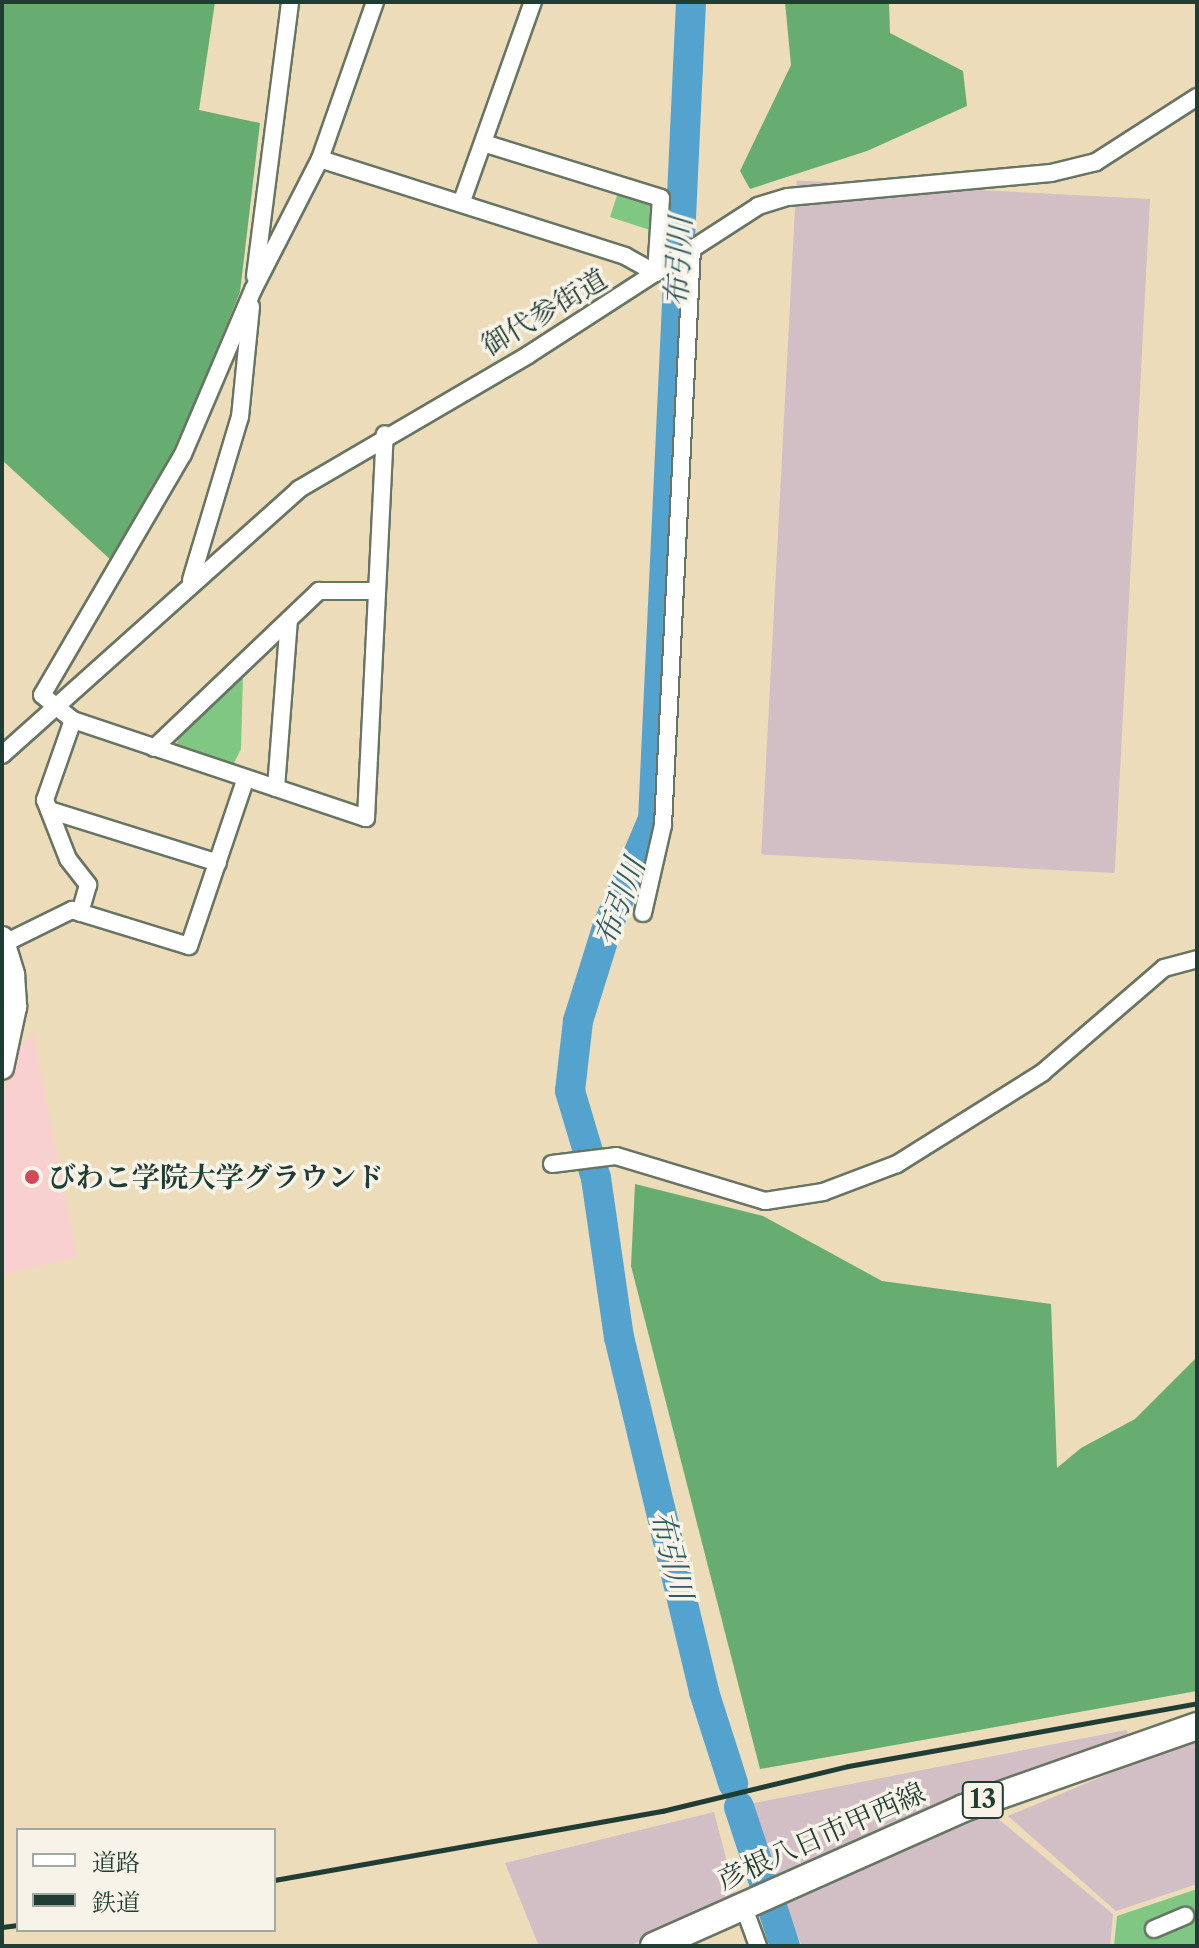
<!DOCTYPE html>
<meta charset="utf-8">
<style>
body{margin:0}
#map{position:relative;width:1199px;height:1948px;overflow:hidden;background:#eddcb9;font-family:"Libre Caslon Text","Noto Serif JP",serif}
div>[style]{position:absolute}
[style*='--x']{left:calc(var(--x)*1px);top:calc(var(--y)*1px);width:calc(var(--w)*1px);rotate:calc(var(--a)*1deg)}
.built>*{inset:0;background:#f7d0cf}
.industrial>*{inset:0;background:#d2bec5;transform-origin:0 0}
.green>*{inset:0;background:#7fc782}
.forest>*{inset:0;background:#67ac70}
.river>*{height:30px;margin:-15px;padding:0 15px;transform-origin:15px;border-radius:15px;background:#54a2ce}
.roads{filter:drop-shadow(2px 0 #677563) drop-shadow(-2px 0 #677563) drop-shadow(0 2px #677563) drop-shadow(0 -2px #677563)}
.street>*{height:16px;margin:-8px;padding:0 8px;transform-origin:8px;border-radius:8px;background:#fff}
.secondary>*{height:22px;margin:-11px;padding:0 11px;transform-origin:11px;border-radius:11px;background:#fff}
.primary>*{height:26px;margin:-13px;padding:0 13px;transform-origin:13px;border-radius:13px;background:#fff}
.rail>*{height:5px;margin:-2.5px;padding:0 2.5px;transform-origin:2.5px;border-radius:2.5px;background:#1f3d34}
.dots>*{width:22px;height:22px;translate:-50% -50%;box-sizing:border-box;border:4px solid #f7f3e8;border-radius:50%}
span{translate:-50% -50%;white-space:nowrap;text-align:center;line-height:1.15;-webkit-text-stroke:7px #f7f3e8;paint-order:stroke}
.shield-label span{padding:2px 6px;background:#f7f3e8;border:2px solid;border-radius:6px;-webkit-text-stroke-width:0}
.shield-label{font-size:26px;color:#1f3d34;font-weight:700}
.street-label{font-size:28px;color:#1f3d34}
.poi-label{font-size:28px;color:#1f3d34;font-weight:700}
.left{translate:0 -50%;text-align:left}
.water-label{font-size:30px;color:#2f5b62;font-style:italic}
.frame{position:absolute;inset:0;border:4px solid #1f3d34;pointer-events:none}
.legend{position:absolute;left:16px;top:1828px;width:260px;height:104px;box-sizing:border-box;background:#f7f3e8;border:2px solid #a1aaa0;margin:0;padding:10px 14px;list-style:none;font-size:24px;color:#1f3d34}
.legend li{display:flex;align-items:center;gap:16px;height:40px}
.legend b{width:40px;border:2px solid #a1aaa0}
</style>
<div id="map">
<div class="built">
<i style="clip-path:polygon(33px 1033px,77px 1257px,2px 1275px,2px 1098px,21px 1045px)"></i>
</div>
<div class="industrial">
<i style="left:1150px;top:199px;width:675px;height:354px;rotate:93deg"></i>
<i style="clip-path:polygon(1126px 1730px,1132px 1740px,773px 1883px,749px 1804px)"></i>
<i style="clip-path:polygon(1197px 1743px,1197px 1884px,1116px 1911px,1008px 1816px,1166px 1750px)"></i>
<i style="clip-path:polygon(714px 1812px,736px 1897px,629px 1946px,539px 1946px,505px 1863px)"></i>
<i style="clip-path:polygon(991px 1813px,1113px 1914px,1110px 1946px,802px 1946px,784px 1902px)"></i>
</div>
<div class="green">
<i style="clip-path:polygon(619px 189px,646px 198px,653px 207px,650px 230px,610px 217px)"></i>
<i style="clip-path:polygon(243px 675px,241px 749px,233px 765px,175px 747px,181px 734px)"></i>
<i style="clip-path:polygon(1197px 1889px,1197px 1946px,1114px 1946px,1117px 1916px)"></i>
</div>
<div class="forest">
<i style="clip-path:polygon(2px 2px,215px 2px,199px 110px,260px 123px,240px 292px,177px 448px,112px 561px,2px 460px)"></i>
<i style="clip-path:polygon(785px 2px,889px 2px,890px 33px,963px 71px,967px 106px,867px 151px,750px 189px,740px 171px,791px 65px)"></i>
<i style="clip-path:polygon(635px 1184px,763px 1216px,882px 1281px,1051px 1304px,1057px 1468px,1081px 1448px,1135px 1419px,1197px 1357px,1197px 1691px,760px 1769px,631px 1266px)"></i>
</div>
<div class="river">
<i style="--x:691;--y:2;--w:818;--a:92.66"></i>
<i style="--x:653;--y:819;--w:115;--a:113"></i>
<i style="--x:608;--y:925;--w:101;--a:107.4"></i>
<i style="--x:578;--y:1021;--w:70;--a:96.5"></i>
<i style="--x:570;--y:1091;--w:91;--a:73.4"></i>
<i style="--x:596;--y:1178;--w:161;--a:81.8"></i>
<i style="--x:619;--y:1337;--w:365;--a:76.5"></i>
<i style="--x:704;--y:1692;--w:96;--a:72.3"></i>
<i style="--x:739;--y:1807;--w:146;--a:71.7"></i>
</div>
<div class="roads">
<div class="street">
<i style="--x:375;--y:2;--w:166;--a:109.3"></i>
<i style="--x:320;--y:159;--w:147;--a:117.1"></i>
<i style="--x:253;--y:290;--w:178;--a:113.1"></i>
<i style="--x:183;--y:454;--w:279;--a:120.3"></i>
<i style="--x:42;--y:695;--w:40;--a:39"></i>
<i style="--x:73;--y:720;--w:309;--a:18.5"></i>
<i style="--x:366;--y:818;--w:384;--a:-87.2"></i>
<i style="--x:320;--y:159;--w:320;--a:17.6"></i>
<i style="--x:625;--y:256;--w:35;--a:29"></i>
<i style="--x:656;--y:273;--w:75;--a:-86.2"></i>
<i style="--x:661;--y:198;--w:186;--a:-162.8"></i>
<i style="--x:462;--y:201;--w:211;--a:-70.4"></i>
<i style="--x:255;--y:276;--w:276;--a:-82.7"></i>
<i style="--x:191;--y:580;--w:170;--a:-73.3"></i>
<i style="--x:240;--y:417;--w:111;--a:-84.3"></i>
<i style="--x:73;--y:720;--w:85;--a:109.3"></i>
<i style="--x:45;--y:800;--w:63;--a:68.7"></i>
<i style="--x:68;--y:859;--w:33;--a:52"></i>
<i style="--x:88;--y:885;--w:29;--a:106"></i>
<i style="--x:154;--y:748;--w:228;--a:-43.6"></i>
<i style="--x:319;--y:591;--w:55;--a:0"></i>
<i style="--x:2;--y:755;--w:399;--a:-41.8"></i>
<i style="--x:299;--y:489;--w:265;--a:-30.3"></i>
<i style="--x:528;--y:355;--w:274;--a:-32.9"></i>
<i style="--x:758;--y:206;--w:31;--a:-17"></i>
<i style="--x:788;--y:197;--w:264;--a:-5.2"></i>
<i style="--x:1051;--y:173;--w:46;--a:-13.7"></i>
<i style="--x:1096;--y:162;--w:120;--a:-32.8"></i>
<i style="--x:276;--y:788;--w:169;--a:-85.6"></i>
<i style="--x:49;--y:810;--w:177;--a:17.4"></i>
<i style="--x:643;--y:913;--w:90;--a:-77.2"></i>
<i style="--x:663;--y:825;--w:578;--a:-87.12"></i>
<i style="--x:5;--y:943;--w:75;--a:-26.2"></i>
<i style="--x:72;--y:910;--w:122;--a:17.1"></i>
<i style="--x:189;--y:946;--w:177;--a:-71.3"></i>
<i style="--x:552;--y:1164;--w:64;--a:-7.1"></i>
<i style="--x:616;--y:1156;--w:156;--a:16.8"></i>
<i style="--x:765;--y:1201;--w:59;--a:-8.8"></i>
<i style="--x:823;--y:1192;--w:79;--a:-20.7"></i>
<i style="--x:897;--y:1164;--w:171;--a:-32.1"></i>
<i style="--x:1042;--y:1073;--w:161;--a:-40.7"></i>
<i style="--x:1164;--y:968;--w:34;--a:-15"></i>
<i style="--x:743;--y:1905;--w:44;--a:69.9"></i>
<i style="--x:1154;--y:1929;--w:34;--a:-23"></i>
</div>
<div class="secondary">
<i style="--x:2;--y:938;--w:39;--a:73"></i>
<i style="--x:13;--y:975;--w:32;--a:86"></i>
<i style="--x:15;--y:1007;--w:62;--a:102"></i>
</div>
<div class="primary">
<i style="--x:654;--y:1946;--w:339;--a:-24"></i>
<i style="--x:964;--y:1808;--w:247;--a:-19.4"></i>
</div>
</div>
<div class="rail">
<i style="--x:274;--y:1880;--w:394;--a:-10.1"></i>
<i style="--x:662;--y:1811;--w:191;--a:-13.6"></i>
<i style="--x:848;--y:1766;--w:355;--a:-10.2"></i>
<i style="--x:2;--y:1927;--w:16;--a:-7"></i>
</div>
<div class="dots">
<i style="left:32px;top:1177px;background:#d1495b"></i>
</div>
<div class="shield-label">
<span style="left:983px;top:1800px">13</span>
</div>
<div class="street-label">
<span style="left:544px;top:312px;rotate:-31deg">御代参街道</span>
<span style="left:821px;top:1836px;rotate:-24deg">彦根八日市甲西線</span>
</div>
<div class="poi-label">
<span class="left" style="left:48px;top:1177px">びわこ学院大学グラウンド</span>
</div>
<div class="water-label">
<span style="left:679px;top:262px;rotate:-87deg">布引川</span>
<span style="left:620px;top:902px;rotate:-69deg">布引川</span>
<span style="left:671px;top:1555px;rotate:76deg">布引川</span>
</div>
<div class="frame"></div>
<ul class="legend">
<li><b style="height:10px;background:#fff"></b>道路</li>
<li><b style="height:10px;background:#1f3d34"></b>鉄道</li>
</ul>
</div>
